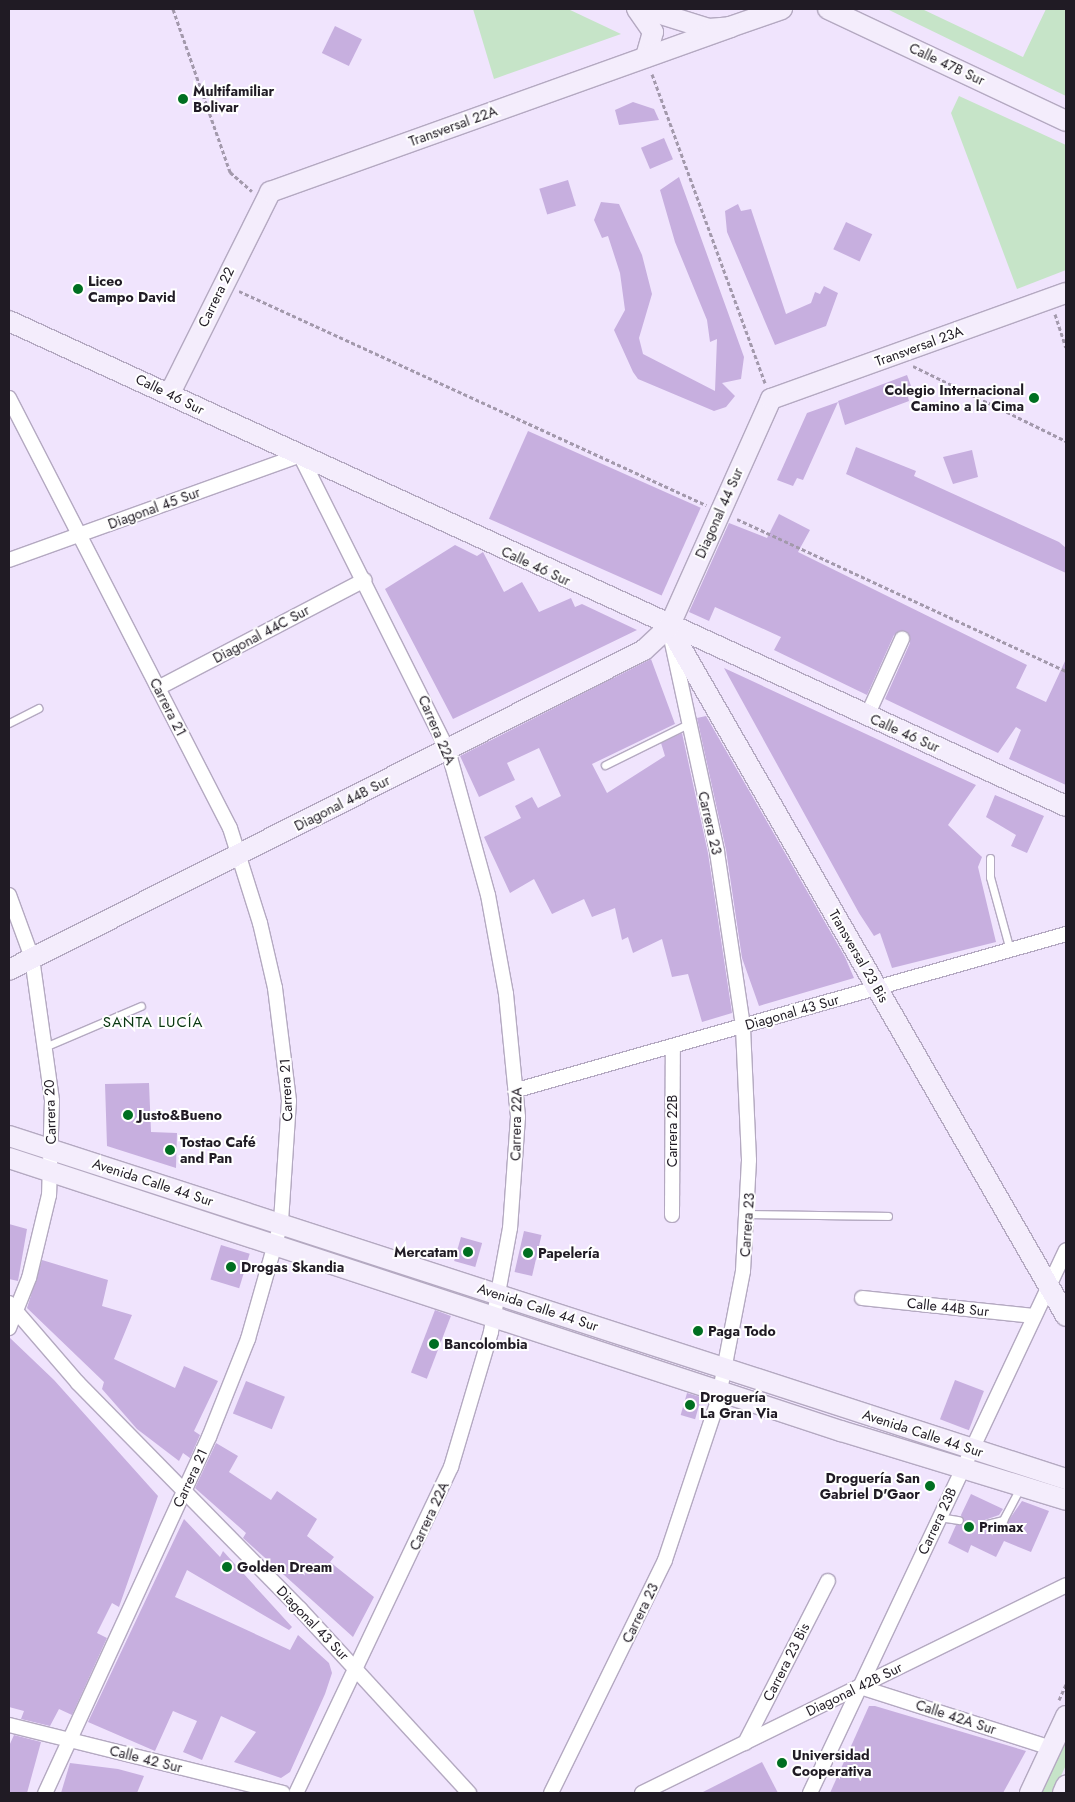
<!DOCTYPE html>
<meta charset="utf-8">
<style>
body{margin:0}
#map{position:relative;width:1075px;height:1802px;overflow:hidden;background:#f0e4fd;font-family:Jost,sans-serif}
div>[style]{position:absolute}
[style*='--x']{left:calc(var(--x)*1px);top:calc(var(--y)*1px);width:calc(var(--w)*1px);rotate:calc(var(--a)*1deg)}
.green>*{inset:0;background:#c6e4c8}
.building>*{inset:0;background:#c7afdf;transform-origin:0 0}
.path>*{height:3px;margin-top:-1.5px;transform-origin:0;background:repeating-linear-gradient(90deg,#a399ac 0 4px,transparent 0 6.5px)}
.roads{filter:drop-shadow(1px 0 #b4a9c1) drop-shadow(-1px 0 #b4a9c1) drop-shadow(0 1px #b4a9c1) drop-shadow(0 -1px #b4a9c1)}
.lane>*{height:7px;margin:-3.5px;padding:0 3.5px;transform-origin:3.5px;border-radius:3.5px;background:#fff}
.street>*{height:14px;margin:-7px;padding:0 7px;transform-origin:7px;border-radius:7px;background:#fff}
.secondary>*{height:20px;margin:-10px;padding:0 10px;transform-origin:10px;border-radius:10px;background:#f4edfc}
.dots>*{width:14px;height:14px;translate:-50% -50%;box-sizing:border-box;border:2px solid #fff;border-radius:50%}
span{translate:-50% -50%;white-space:nowrap;text-align:center;line-height:1.15;-webkit-text-stroke:4px #fff;paint-order:stroke}
.street-label{font-size:14px;color:#201b24}
.poi-label{font-size:14px;color:#201b24;font-weight:700}
.left{translate:0 -50%;text-align:left}
.right{translate:-100% -50%;text-align:right}
.neighbourhood-label{font-size:15px;color:#083611;letter-spacing:1px}
.frame{position:absolute;inset:0;border:10px solid #201b24;pointer-events:none}
</style>
<div id="map">
<div class="green">
<i style="clip-path:polygon(473px 9px,568px 9px,621px 34px,494px 79px)"></i>
<i style="clip-path:polygon(887px 9px,922px 9px,1023px 57px,1046px 9px,1066px 9px,1066px 96px)"></i>
<i style="clip-path:polygon(959px 96px,1066px 145px,1066px 270px,1017px 289px,951px 113px)"></i>
<i style="clip-path:polygon(1066px 1735px,1066px 1765px,1053px 1793px,1039px 1793px)"></i>
</div>
<div class="building">
<i style="left:335px;top:26px;width:30px;height:30px;rotate:26deg"></i>
<i style="clip-path:polygon(633px 102px,654px 109px,659px 120px,619px 125px,615px 110px)"></i>
<i style="left:664px;top:138px;width:23px;height:25px;rotate:67deg"></i>
<i style="clip-path:polygon(679px 177px,744px 357px,741px 379px,722px 383px,735px 396px,726px 407px,714px 411px,638px 379px,633px 372px,614px 330px,625px 310px,620px 273px,608px 236px,602px 238px,594px 220px,601px 202px,619px 204px,642px 255px,652px 294px,639px 338px,643px 354px,715px 391px,717px 339px,710px 342px,707px 320px,675px 242px,660px 190px)"></i>
<i style="left:568px;top:180px;width:27px;height:30px;rotate:73deg"></i>
<i style="clip-path:polygon(738px 204px,741px 211px,751px 209px,786px 314px,811px 303px,815px 292px,820px 294px,824px 286px,838px 293px,826px 326px,775px 345px,727px 232px,725px 211px)"></i>
<i style="left:846px;top:222px;width:29px;height:30px;rotate:25deg"></i>
<i style="clip-path:polygon(907px 375px,914px 394px,908px 397px,909px 401px,845px 425px,838px 401px)"></i>
<i style="clip-path:polygon(838px 402px,803px 480px,797px 478px,793px 486px,777px 480px,807px 413px)"></i>
<i style="left:528px;top:431px;width:189px;height:96px;rotate:24deg"></i>
<i style="clip-path:polygon(856px 447px,916px 471px,914px 476px,1059px 542px,1066px 548px,1066px 573px,846px 474px)"></i>
<i style="clip-path:polygon(972px 450px,978px 477px,953px 484px,943px 457px)"></i>
<i style="clip-path:polygon(779px 514px,810px 530px,798px 552px,1027px 665px,1016px 688px,1046px 702px,1066px 659px,1066px 785px,1009px 759px,1021px 730px,1016px 727px,998px 753px,885px 699px,910px 643px,906px 631px,894px 635px,867px 695px,774px 650px,781px 637px,715px 607px,709px 621px,689px 612px,729px 523px,767px 538px)"></i>
<i style="clip-path:polygon(455px 545px,477px 556px,483px 552px,504px 592px,522px 582px,539px 612px,571px 598px,575px 607px,582px 604px,637px 630px,453px 719px,385px 589px)"></i>
<i style="clip-path:polygon(651px 659px,675px 724px,679px 722px,592px 764px,607px 793px,665px 756px,661px 743px,682px 733px,708px 853px,732px 1013px,702px 1022px,688px 974px,672px 977px,662px 939px,633px 953px,628px 937px,622px 940px,615px 908px,592px 917px,584px 899px,552px 914px,534px 879px,510px 893px,484px 837px,521px 818px,515px 806px,532px 797px,538px 808px,561px 796px,539px 748px,507px 763px,515px 780px,479px 797px,460px 756px)"></i>
<i style="clip-path:polygon(724px 668px,976px 785px,948px 825px,982px 857px,978px 867px,996px 942px,892px 968px,880px 933px,874px 936px,859px 913px)"></i>
<i style="clip-path:polygon(706px 716px,845px 957px,854px 978px,759px 1006px,742px 958px,726px 850px,697px 718px)"></i>
<i style="clip-path:polygon(995px 795px,1044px 816px,1027px 853px,1011px 846px,1016px 835px,986px 817px)"></i>
<i style="clip-path:polygon(149px 1083px,151px 1132px,177px 1133px,176px 1168px,107px 1146px,105px 1084px)"></i>
<i style="clip-path:polygon(9px 1224px,27px 1229px,18px 1281px,9px 1279px)"></i>
<i style="left:524px;top:1231px;width:18px;height:42px;rotate:13deg"></i>
<i style="left:461px;top:1237px;width:22px;height:25px;rotate:16deg"></i>
<i style="left:221px;top:1245px;width:30px;height:36px;rotate:17deg"></i>
<i style="clip-path:polygon(42px 1260px,108px 1280px,102px 1306px,132px 1315px,114px 1359px,175px 1388px,184px 1366px,218px 1381px,194px 1431px,200px 1435px,190px 1458px,183px 1453px,179px 1461px,137px 1429px,102px 1389px,104px 1382px,27px 1308px)"></i>
<i style="left:435px;top:1310px;width:17px;height:67px;rotate:21deg"></i>
<i style="clip-path:polygon(9px 1337px,54px 1380px,158px 1496px,119px 1607px,112px 1603px,97px 1633px,107px 1638px,72px 1715px,59px 1709px,50px 1726px,21px 1719px,24px 1711px,9px 1707px)"></i>
<i style="left:955px;top:1380px;width:31px;height:42px;rotate:21deg"></i>
<i style="left:246px;top:1381px;width:42px;height:35px;rotate:22deg"></i>
<i style="left:687px;top:1393px;width:15px;height:23px;rotate:16deg"></i>
<i style="clip-path:polygon(216px 1443px,238px 1456px,229px 1472px,271px 1500px,277px 1491px,317px 1519px,307px 1536px,334px 1557px,330px 1562px,374px 1597px,353px 1637px,243px 1538px,246px 1533px,195px 1488px)"></i>
<i style="clip-path:polygon(971px 1494px,1003px 1509px,999px 1515px,979px 1522px,982px 1530px,1006px 1524px,1022px 1501px,1049px 1511px,1031px 1552px,1004px 1541px,996px 1557px,971px 1545px,968px 1553px,948px 1543px,956px 1525px,963px 1523px,961px 1515px)"></i>
<i style="clip-path:polygon(184px 1519px,220px 1557px,223px 1551px,292px 1627px,289px 1630px,187px 1570px,175px 1597px,290px 1650px,298px 1635px,329px 1663px,332px 1673px,325px 1694px,290px 1772px,281px 1778px,234px 1762px,256px 1732px,221px 1716px,202px 1760px,183px 1752px,197px 1721px,173px 1711px,155px 1751px,88px 1722px)"></i>
<i style="clip-path:polygon(869px 1706px,875px 1706px,1026px 1751px,1003px 1793px,830px 1793px)"></i>
<i style="clip-path:polygon(14px 1735px,41px 1742px,27px 1793px,9px 1793px,9px 1746px)"></i>
<i style="clip-path:polygon(762px 1762px,778px 1793px,701px 1793px)"></i>
<i style="clip-path:polygon(70px 1763px,118px 1769px,144px 1776px,137px 1793px,61px 1793px)"></i>
</div>
<div class="path">
<i style="--x:173;--y:9;--w:173;--a:70.7"></i>
<i style="--x:230;--y:172;--w:29;--a:41"></i>
<i style="--x:652;--y:74;--w:329;--a:69.9"></i>
<i style="--x:239;--y:291;--w:514;--a:24.62"></i>
<i style="--x:1055;--y:314;--w:35;--a:72"></i>
<i style="--x:913;--y:366;--w:170;--a:26.1"></i>
<i style="--x:737;--y:519;--w:362;--a:24.8"></i>
<i style="--x:1059;--y:1700;--w:17;--a:-66"></i>
</div>
<div class="roads">
<div class="lane">
<i style="--x:9;--y:723;--w:33;--a:-27"></i>
<i style="--x:605;--y:765;--w:90;--a:-26.3"></i>
<i style="--x:990;--y:858;--w:19;--a:90"></i>
<i style="--x:990;--y:877;--w:76;--a:74.7"></i>
<i style="--x:47;--y:1046;--w:102;--a:-23.1"></i>
<i style="--x:749;--y:1214;--w:139;--a:0.8"></i>
<i style="--x:939;--y:1517;--w:20;--a:9"></i>
<i style="--x:983;--y:1525;--w:21;--a:-14"></i>
<i style="--x:1003;--y:1520;--w:36;--a:-62"></i>
</div>
<div class="street">
<i style="--x:9;--y:398;--w:483;--a:62.8"></i>
<i style="--x:230;--y:828;--w:100;--a:72.5"></i>
<i style="--x:260;--y:923;--w:67;--a:77"></i>
<i style="--x:275;--y:988;--w:114;--a:82.9"></i>
<i style="--x:289;--y:1101;--w:122;--a:93.8"></i>
<i style="--x:281;--y:1223;--w:121;--a:105.9"></i>
<i style="--x:248;--y:1339;--w:105;--a:111.7"></i>
<i style="--x:209;--y:1437;--w:392;--a:114.7"></i>
<i style="--x:9;--y:560;--w:309;--a:-19.8"></i>
<i style="--x:300;--y:455;--w:330;--a:63.4"></i>
<i style="--x:448;--y:750;--w:150;--a:74.6"></i>
<i style="--x:488;--y:895;--w:101;--a:79.7"></i>
<i style="--x:506;--y:994;--w:124;--a:84.4"></i>
<i style="--x:518;--y:1117;--w:111;--a:94.1"></i>
<i style="--x:510;--y:1228;--w:106;--a:100.4"></i>
<i style="--x:491;--y:1332;--w:141;--a:106.5"></i>
<i style="--x:451;--y:1467;--w:361;--a:115.4"></i>
<i style="--x:158;--y:688;--w:233;--a:-27.6"></i>
<i style="--x:867;--y:716;--w:85;--a:-65.6"></i>
<i style="--x:9;--y:895;--w:67;--a:69.9"></i>
<i style="--x:32;--y:958;--w:144;--a:82"></i>
<i style="--x:52;--y:1101;--w:94;--a:91.8"></i>
<i style="--x:49;--y:1195;--w:85;--a:103.5"></i>
<i style="--x:29;--y:1278;--w:54;--a:111.8"></i>
<i style="--x:517;--y:1090;--w:571;--a:-15.86"></i>
<i style="--x:672;--y:1215;--w:169;--a:-89.7"></i>
<i style="--x:862;--y:1298;--w:173;--a:6"></i>
<i style="--x:9;--y:1303;--w:106;--a:49.2"></i>
<i style="--x:78;--y:1383;--w:317;--a:45.5"></i>
<i style="--x:300;--y:1609;--w:250;--a:47.4"></i>
<i style="--x:860;--y:1687;--w:201;--a:17.7"></i>
<i style="--x:9;--y:1725;--w:282;--a:13.9"></i>
<i style="--x:745;--y:1743;--w:182;--a:-62.9"></i>
<i style="--x:551;--y:1793;--w:259;--a:-63.9"></i>
<i style="--x:665;--y:1560;--w:168;--a:-71.6"></i>
<i style="--x:718;--y:1401;--w:132;--a:-79.1"></i>
<i style="--x:743;--y:1271;--w:111;--a:-86.9"></i>
<i style="--x:749;--y:1160;--w:134;--a:-92.6"></i>
<i style="--x:743;--y:1026;--w:177;--a:-98.5"></i>
<i style="--x:717;--y:851;--w:218;--a:-102.2"></i>
<i style="--x:642;--y:1793;--w:472;--a:-26.1"></i>
<i style="--x:810;--y:1793;--w:600;--a:-64.76"></i>
</div>
<div class="secondary">
<i style="--x:637;--y:9;--w:28;--a:55"></i>
<i style="--x:653;--y:32;--w:26;--a:106"></i>
<i style="--x:645;--y:9;--w:67;--a:17.4"></i>
<i style="--x:709;--y:29;--w:21;--a:-5"></i>
<i style="--x:730;--y:27;--w:55;--a:-19.1"></i>
<i style="--x:828;--y:9;--w:263;--a:25.2"></i>
<i style="--x:9;--y:321;--w:1163;--a:24.65"></i>
<i style="--x:170;--y:393;--w:225;--a:-63.5"></i>
<i style="--x:270;--y:192;--w:489;--a:-19.7"></i>
<i style="--x:669;--y:627;--w:795;--a:60.05"></i>
<i style="--x:9;--y:970;--w:711;--a:-26.75"></i>
<i style="--x:644;--y:650;--w:34;--a:-43"></i>
<i style="--x:669;--y:627;--w:250;--a:-65.9"></i>
<i style="--x:771;--y:399;--w:313;--a:-19.8"></i>
<i style="--x:9;--y:1136;--w:1111;--a:17.98"></i>
<i style="--x:9;--y:1158;--w:876;--a:18.17"></i>
<i style="--x:841;--y:1431;--w:235;--a:17"></i>
<i style="--x:1030;--y:1793;--w:85;--a:-64.9"></i>
<i style="--x:1063;--y:1793;--w:8;--a:-67"></i>
</div>
</div>
<div class="dots">
<i style="left:183px;top:99px;background:#006f21"></i>
<i style="left:78px;top:289px;background:#006f21"></i>
<i style="left:1034px;top:398px;background:#006f21"></i>
<i style="left:128px;top:1115px;background:#006f21"></i>
<i style="left:170px;top:1150px;background:#006f21"></i>
<i style="left:468px;top:1252px;background:#006f21"></i>
<i style="left:528px;top:1253px;background:#006f21"></i>
<i style="left:231px;top:1267px;background:#006f21"></i>
<i style="left:698px;top:1331px;background:#006f21"></i>
<i style="left:434px;top:1344px;background:#006f21"></i>
<i style="left:690px;top:1405px;background:#006f21"></i>
<i style="left:930px;top:1486px;background:#006f21"></i>
<i style="left:969px;top:1527px;background:#006f21"></i>
<i style="left:227px;top:1567px;background:#006f21"></i>
<i style="left:782px;top:1763px;background:#006f21"></i>
</div>
<div class="street-label">
<span style="left:947px;top:64px;rotate:25deg">Calle 47B Sur</span>
<span style="left:453px;top:126px;rotate:-20deg">Transversal 22A</span>
<span style="left:216px;top:297px;rotate:-64deg">Carrera 22</span>
<span style="left:919px;top:346px;rotate:-20deg">Transversal 23A</span>
<span style="left:170px;top:394px;rotate:26deg">Calle 46 Sur</span>
<span style="left:154px;top:508px;rotate:-20deg">Diagonal 45 Sur</span>
<span style="left:719px;top:513px;rotate:-66deg">Diagonal 44 Sur</span>
<span style="left:536px;top:566px;rotate:25deg">Calle 46 Sur</span>
<span style="left:261px;top:634px;rotate:-28deg">Diagonal 44C Sur</span>
<span style="left:168px;top:707px;rotate:63deg">Carrera 21</span>
<span style="left:437px;top:730px;rotate:67deg">Carrera 22A</span>
<span style="left:905px;top:733px;rotate:24deg">Calle 46 Sur</span>
<span style="left:342px;top:803px;rotate:-27deg">Diagonal 44B Sur</span>
<span style="left:710px;top:823px;rotate:77deg">Carrera 23</span>
<span style="left:859px;top:956px;rotate:60deg">Transversal 23 Bis</span>
<span style="left:792px;top:1012px;rotate:-16deg">Diagonal 43 Sur</span>
<span style="left:286px;top:1090px;rotate:-93deg">Carrera 21</span>
<span style="left:50px;top:1112px;rotate:-92deg">Carrera 20</span>
<span style="left:516px;top:1124px;rotate:-89deg">Carrera 22A</span>
<span style="left:672px;top:1131px;rotate:-90deg">Carrera 22B</span>
<span style="left:153px;top:1182px;rotate:18deg">Avenida Calle 44 Sur</span>
<span style="left:747px;top:1225px;rotate:-86deg">Carrera 23</span>
<span style="left:538px;top:1307px;rotate:18deg">Avenida Calle 44 Sur</span>
<span style="left:948px;top:1307px;rotate:6deg">Calle 44B Sur</span>
<span style="left:923px;top:1433px;rotate:18deg">Avenida Calle 44 Sur</span>
<span style="left:190px;top:1478px;rotate:-65deg">Carrera 21</span>
<span style="left:429px;top:1516px;rotate:-65deg">Carrera 22A</span>
<span style="left:937px;top:1521px;rotate:-65deg">Carrera 23B</span>
<span style="left:640px;top:1613px;rotate:-64deg">Carrera 23</span>
<span style="left:313px;top:1623px;rotate:46deg">Diagonal 43 Sur</span>
<span style="left:786px;top:1662px;rotate:-63deg">Carrera 23 Bis</span>
<span style="left:854px;top:1689px;rotate:-26deg">Diagonal 42B Sur</span>
<span style="left:956px;top:1717px;rotate:18deg">Calle 42A Sur</span>
<span style="left:146px;top:1759px;rotate:14deg">Calle 42 Sur</span>
</div>
<div class="poi-label">
<span class="left" style="left:193px;top:99px">Multifamiliar<br>Bolivar</span>
<span class="left" style="left:88px;top:289px">Liceo<br>Campo David</span>
<span class="right" style="left:1024px;top:398px">Colegio Internacional<br>Camino a la Cima</span>
<span class="left" style="left:138px;top:1115px">Justo&amp;Bueno</span>
<span class="left" style="left:180px;top:1150px">Tostao Café<br>and Pan</span>
<span class="right" style="left:458px;top:1252px">Mercatam</span>
<span class="left" style="left:538px;top:1253px">Papelería</span>
<span class="left" style="left:241px;top:1267px">Drogas Skandia</span>
<span class="left" style="left:708px;top:1331px">Paga Todo</span>
<span class="left" style="left:444px;top:1344px">Bancolombia</span>
<span class="left" style="left:700px;top:1405px">Droguería<br>La Gran Via</span>
<span class="right" style="left:920px;top:1486px">Droguería San<br>Gabriel D'Gaor</span>
<span class="left" style="left:979px;top:1527px">Primax</span>
<span class="left" style="left:237px;top:1567px">Golden Dream</span>
<span class="left" style="left:792px;top:1763px">Universidad<br>Cooperativa</span>
</div>
<div class="neighbourhood-label">
<span style="left:153px;top:1023px">SANTA LUCÍA</span>
</div>
<div class="frame"></div>
</div>
